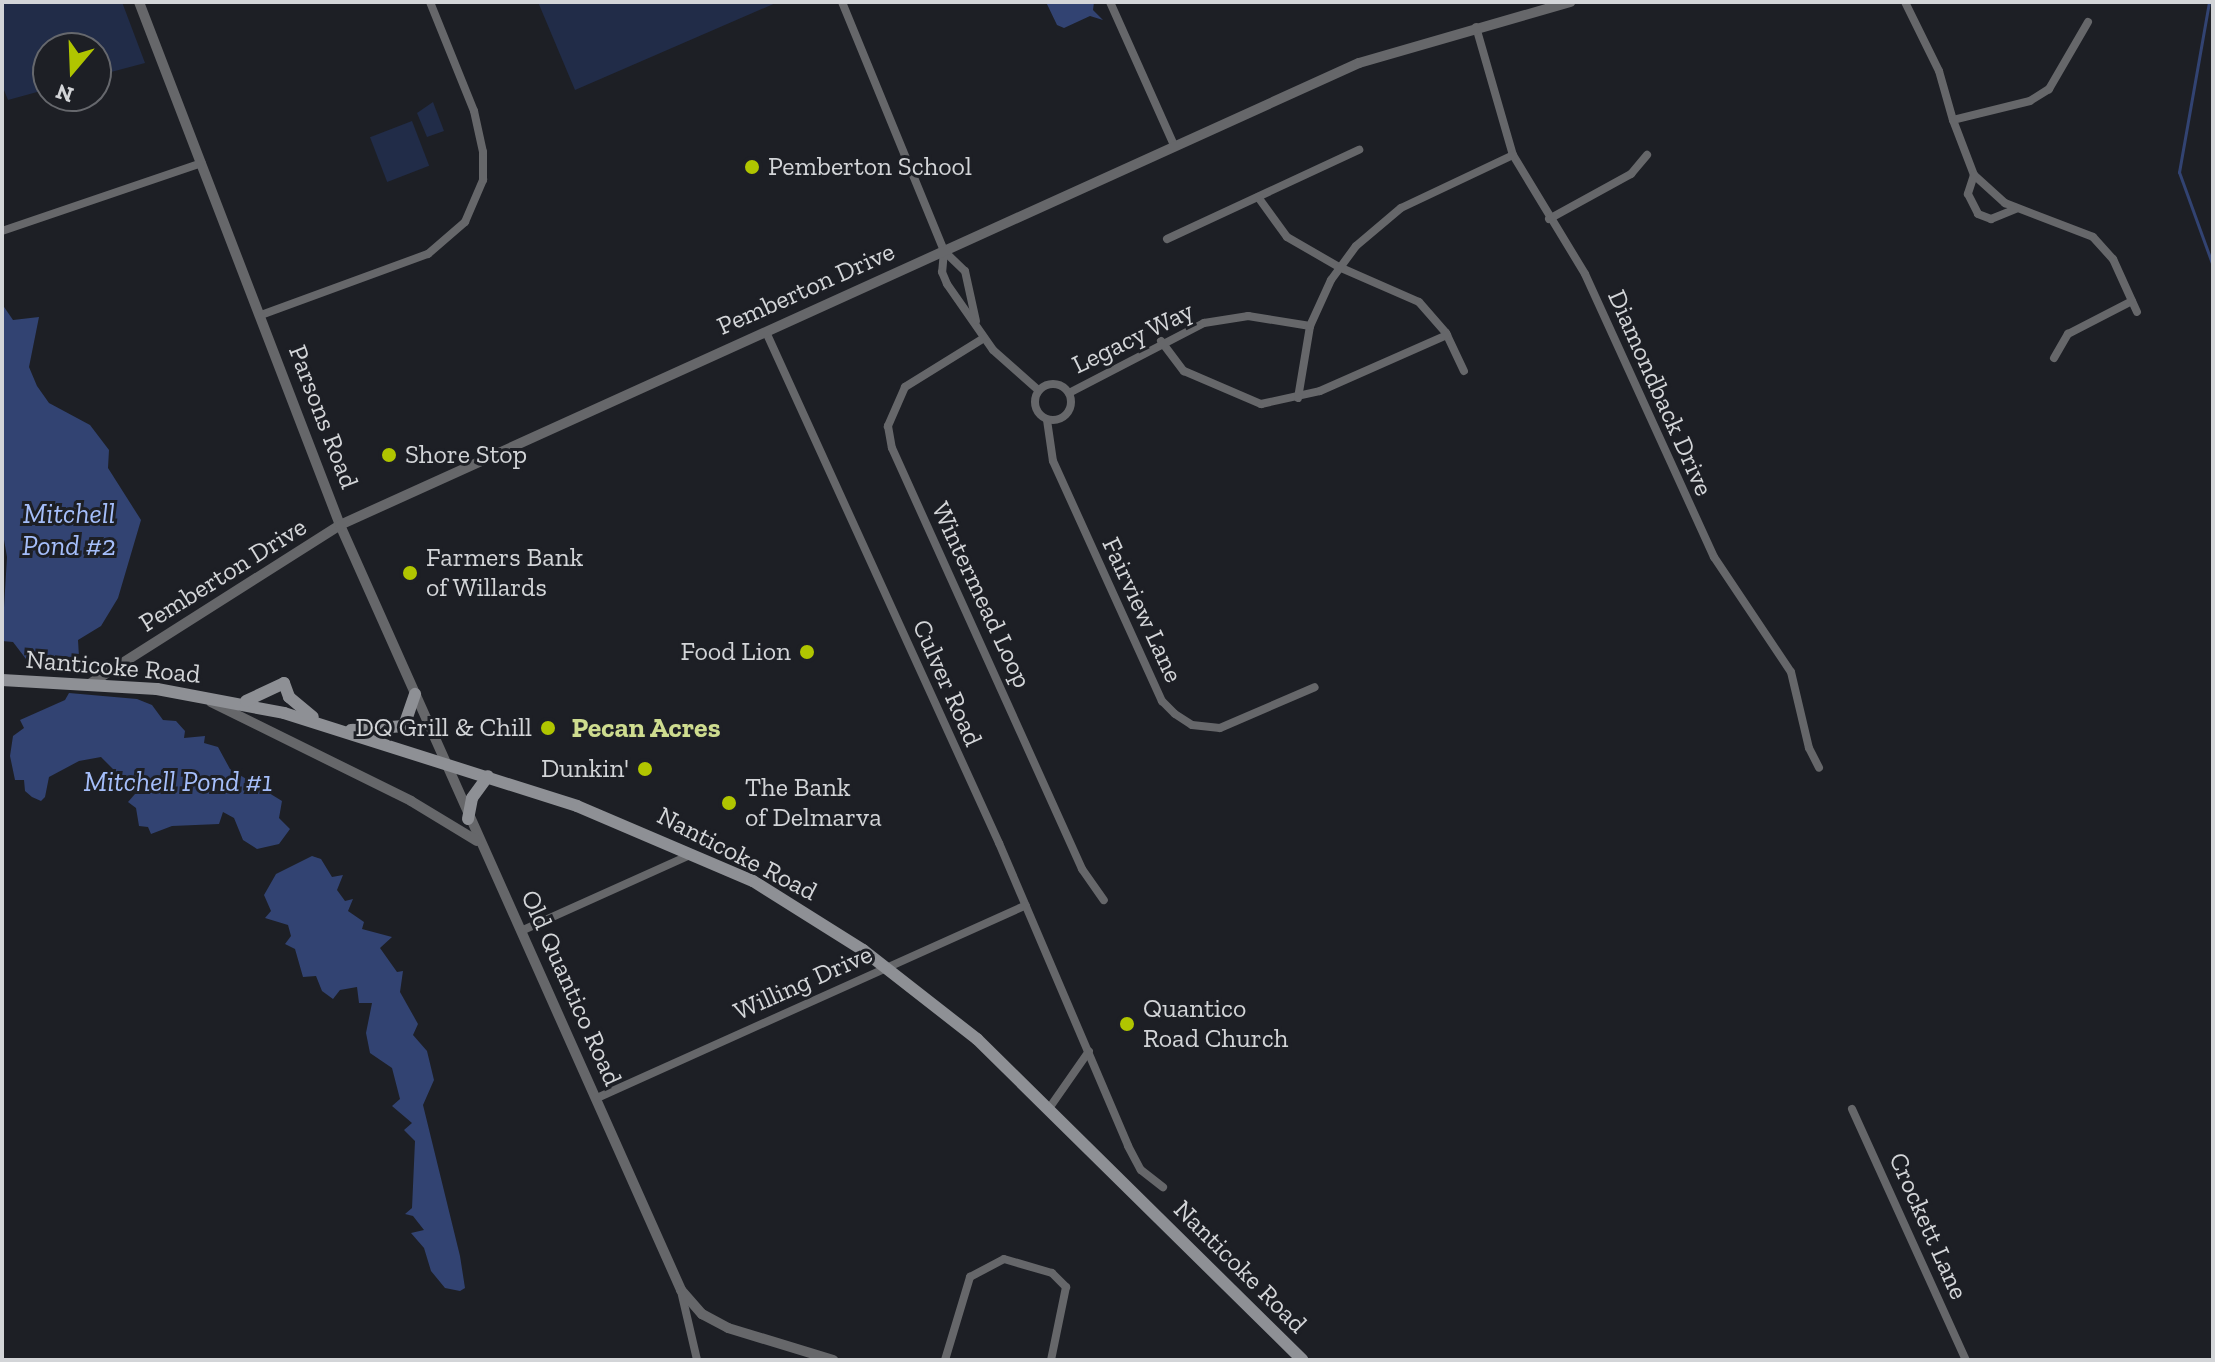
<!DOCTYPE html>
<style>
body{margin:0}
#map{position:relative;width:2215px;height:1362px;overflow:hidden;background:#1d1f25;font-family:"Zilla Slab",serif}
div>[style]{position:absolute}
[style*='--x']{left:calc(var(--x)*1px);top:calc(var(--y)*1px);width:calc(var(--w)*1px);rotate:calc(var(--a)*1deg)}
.green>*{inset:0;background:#212c48;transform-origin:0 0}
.water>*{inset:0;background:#324372}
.stream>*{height:3px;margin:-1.5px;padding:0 1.5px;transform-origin:1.5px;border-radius:1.5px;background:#324372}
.minor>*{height:8px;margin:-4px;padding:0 4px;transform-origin:4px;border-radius:4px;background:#66676a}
.minor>.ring{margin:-4px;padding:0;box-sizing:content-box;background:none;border:8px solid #66676a;border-radius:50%}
.tertiary>*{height:10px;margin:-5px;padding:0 5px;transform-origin:5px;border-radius:5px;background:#66676a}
.secondary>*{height:12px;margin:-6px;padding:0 6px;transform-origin:6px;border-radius:6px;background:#8e9095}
.dots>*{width:22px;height:22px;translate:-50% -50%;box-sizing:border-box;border:4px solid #1d1f25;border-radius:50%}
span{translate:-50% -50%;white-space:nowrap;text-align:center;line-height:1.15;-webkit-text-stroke:6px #1d1f25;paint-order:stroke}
.poi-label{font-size:26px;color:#d3d5d8}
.left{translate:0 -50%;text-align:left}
.right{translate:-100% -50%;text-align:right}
.street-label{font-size:26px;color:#d3d5d8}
.water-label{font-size:28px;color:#a5befa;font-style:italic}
.neighbourhood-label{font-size:28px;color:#cedc8f;font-weight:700}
.frame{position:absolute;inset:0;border:4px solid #d3d5d8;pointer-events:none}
.north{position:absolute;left:32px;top:32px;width:80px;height:80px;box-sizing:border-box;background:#1d1f25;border:2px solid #66686d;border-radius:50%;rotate:199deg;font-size:22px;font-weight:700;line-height:32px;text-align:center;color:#d3d5d8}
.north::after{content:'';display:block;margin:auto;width:28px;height:36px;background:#b0c500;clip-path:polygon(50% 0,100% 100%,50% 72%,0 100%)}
</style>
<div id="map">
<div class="green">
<i style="clip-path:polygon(2px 2px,122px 2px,145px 63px,96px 76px,96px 48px,48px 48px,48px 89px,8px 100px,2px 85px)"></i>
<i style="clip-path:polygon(538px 2px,778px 2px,575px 90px)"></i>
<i style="clip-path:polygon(433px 102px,444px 131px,427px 137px,417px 113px)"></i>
<i style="left:412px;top:121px;width:48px;height:45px;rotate:69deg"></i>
</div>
<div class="water">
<i style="clip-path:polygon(1046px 2px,1094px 2px,1093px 10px,1103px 20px,1090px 16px,1064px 28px,1057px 25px)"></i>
<i style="clip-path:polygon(2px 304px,13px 320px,39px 317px,29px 367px,37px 386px,49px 403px,90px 425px,109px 450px,108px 468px,141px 520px,118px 598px,101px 626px,78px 640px,79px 657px,70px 671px,60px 664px,26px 659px,13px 642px,2px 641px,7px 557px,2px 528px)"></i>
<i style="clip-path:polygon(69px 693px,137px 699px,152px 705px,163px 720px,176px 721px,185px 731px,184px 738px,205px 736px,204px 743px,218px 747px,230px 769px,282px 801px,279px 818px,290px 829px,279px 844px,257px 849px,243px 840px,234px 818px,223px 812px,219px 824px,172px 826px,151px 834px,148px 827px,139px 826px,136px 808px,128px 802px,135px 794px,130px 784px,122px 786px,119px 775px,101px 757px,79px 761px,49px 777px,45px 797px,41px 801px,32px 797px,25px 791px,24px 780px,15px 780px,10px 756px,13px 736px,24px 728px,20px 720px,65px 700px)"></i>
<i style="clip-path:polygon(312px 856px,321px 859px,332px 877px,343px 875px,337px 890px,345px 901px,353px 899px,348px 911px,364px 922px,362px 929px,392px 937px,380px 948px,397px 972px,403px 971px,400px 992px,418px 1024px,413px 1035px,427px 1051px,434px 1080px,423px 1105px,460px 1256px,465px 1288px,460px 1291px,445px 1288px,431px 1271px,424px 1248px,411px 1233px,424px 1230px,413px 1216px,405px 1214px,412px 1208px,415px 1141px,404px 1130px,412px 1123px,392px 1106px,400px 1099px,392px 1068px,370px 1053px,366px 1033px,372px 1003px,359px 1003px,357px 987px,340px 990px,333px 999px,322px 991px,316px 976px,303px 977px,295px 949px,285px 944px,291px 936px,288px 925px,265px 918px,271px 911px,264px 895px,276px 874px)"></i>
</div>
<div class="stream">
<i style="--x:2209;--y:2;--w:173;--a:100"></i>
<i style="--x:2179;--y:172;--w:100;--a:70.1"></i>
</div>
<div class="minor">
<i style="--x:842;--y:2;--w:269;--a:67.7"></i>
<i style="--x:944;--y:251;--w:21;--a:95"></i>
<i style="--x:942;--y:272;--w:13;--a:67"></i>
<i style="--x:947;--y:284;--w:80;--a:55.1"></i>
<i style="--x:993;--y:350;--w:60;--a:41.6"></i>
<i style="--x:1110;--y:2;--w:157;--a:65.9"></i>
<i style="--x:1905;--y:2;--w:77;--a:63.8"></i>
<i style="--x:1939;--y:71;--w:51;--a:74.1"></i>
<i style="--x:2088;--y:22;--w:78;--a:120.2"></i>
<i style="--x:2049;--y:89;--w:22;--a:148"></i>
<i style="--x:2030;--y:101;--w:79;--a:166.1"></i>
<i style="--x:1953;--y:120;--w:59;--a:69.1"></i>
<i style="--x:1974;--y:175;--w:42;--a:42.1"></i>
<i style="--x:2005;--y:203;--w:94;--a:21.1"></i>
<i style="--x:2093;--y:237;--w:30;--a:48"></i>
<i style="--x:2113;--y:259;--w:58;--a:65.6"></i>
<i style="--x:1476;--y:27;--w:133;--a:73.9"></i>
<i style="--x:1513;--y:155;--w:139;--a:58.8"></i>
<i style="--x:1585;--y:274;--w:311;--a:65.5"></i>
<i style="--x:1714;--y:557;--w:138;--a:56.2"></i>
<i style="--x:1791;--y:672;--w:78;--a:76.7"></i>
<i style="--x:1809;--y:748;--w:22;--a:63"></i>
<i style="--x:1974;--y:175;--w:20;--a:108"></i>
<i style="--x:1968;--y:194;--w:22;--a:63"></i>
<i style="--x:1978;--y:214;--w:14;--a:21"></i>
<i style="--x:1991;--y:219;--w:27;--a:-22"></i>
<i style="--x:1258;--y:197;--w:49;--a:54.1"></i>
<i style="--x:1287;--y:237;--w:60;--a:30"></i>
<i style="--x:1339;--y:267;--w:87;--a:23.6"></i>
<i style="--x:1419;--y:302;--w:41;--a:48.9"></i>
<i style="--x:1446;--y:333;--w:42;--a:64.7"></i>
<i style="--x:1549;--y:219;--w:94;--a:-28.8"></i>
<i style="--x:1631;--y:174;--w:25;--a:-50"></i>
<i style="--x:2;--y:231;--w:211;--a:-18.8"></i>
<i style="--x:1167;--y:239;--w:212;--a:-24.9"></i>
<i style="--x:944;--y:251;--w:29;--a:44"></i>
<i style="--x:965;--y:271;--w:51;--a:77.6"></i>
<i style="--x:261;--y:315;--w:178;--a:-20.1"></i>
<i style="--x:428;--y:254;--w:49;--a:-40.9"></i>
<i style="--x:465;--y:222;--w:46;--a:-66.8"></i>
<i style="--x:483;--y:180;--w:28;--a:-90"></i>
<i style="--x:483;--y:152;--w:42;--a:-102.4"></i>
<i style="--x:474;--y:111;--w:118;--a:-112"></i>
<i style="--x:766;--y:332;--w:562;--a:65.49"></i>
<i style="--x:999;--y:843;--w:329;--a:66.9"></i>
<i style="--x:1128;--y:1146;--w:27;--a:62"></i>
<i style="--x:1141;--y:1170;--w:28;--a:38"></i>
<i style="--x:984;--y:338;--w:93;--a:148.2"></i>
<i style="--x:905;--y:387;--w:43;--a:113.6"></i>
<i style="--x:888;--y:426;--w:22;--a:80"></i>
<i style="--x:892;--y:448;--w:462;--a:65.7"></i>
<i style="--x:1082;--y:869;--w:38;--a:55"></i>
<i style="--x:1161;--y:341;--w:38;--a:53"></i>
<i style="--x:1184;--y:371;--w:84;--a:23.2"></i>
<i style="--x:1261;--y:404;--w:60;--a:-12.4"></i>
<i style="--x:1320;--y:391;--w:139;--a:-23.8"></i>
<i style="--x:2054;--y:358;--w:28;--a:-60"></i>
<i style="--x:2068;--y:334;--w:72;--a:-27.3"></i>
<i class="ring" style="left:1035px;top:384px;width:28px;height:28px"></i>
<i style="--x:1069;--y:393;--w:152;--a:-27.4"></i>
<i style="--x:1204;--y:323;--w:45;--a:-9"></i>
<i style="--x:1248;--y:316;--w:63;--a:9.2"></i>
<i style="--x:1298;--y:398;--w:73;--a:-80.5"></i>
<i style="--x:1310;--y:326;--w:51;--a:-65.5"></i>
<i style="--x:1331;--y:280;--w:42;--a:-53.7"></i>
<i style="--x:1356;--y:246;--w:59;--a:-40.2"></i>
<i style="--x:1401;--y:208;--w:124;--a:-25.3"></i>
<i style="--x:1047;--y:420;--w:41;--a:81.7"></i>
<i style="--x:1053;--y:461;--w:264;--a:65.6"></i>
<i style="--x:1162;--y:701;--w:18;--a:45"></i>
<i style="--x:1175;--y:714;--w:20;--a:33"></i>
<i style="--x:1192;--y:725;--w:28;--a:6"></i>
<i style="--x:1220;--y:728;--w:103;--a:-23.3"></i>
<i style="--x:521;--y:931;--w:188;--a:-24.2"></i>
<i style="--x:597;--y:1098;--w:470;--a:-24.2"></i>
<i style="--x:1050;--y:1107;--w:68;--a:-55.1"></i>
<i style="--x:1852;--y:1109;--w:276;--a:65.6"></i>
<i style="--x:681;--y:1291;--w:71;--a:76.9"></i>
<i style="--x:945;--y:1360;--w:87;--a:-73.2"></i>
<i style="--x:970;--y:1277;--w:38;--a:-28"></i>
<i style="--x:1004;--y:1259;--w:50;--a:16.3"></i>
<i style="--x:1052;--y:1273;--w:20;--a:45"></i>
<i style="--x:1066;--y:1287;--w:75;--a:101.6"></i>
</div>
<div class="tertiary">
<i style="--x:139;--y:2;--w:560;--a:68.98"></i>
<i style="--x:340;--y:525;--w:838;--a:65.97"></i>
<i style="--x:681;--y:1290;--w:32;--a:49"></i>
<i style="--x:702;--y:1314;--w:30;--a:28"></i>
<i style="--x:728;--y:1328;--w:110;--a:16.9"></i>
<i style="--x:91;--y:683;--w:295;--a:-32.4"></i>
<i style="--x:340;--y:525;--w:1119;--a:-24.39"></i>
<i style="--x:1359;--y:63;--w:220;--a:-16.1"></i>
<i style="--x:211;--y:702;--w:223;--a:26.3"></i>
<i style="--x:411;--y:801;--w:77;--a:31.2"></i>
</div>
<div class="secondary">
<i style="--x:2;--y:680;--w:155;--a:3.3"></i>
<i style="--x:157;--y:689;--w:129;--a:10.7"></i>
<i style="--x:284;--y:713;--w:307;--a:17.6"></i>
<i style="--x:577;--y:806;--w:191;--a:23.1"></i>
<i style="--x:753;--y:881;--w:130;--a:32.1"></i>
<i style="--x:863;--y:950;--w:145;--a:38"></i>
<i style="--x:977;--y:1039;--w:457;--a:44.6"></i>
<i style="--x:246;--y:701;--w:42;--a:-25.3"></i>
<i style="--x:284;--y:683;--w:15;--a:70"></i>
<i style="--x:289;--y:697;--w:31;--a:40"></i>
<i style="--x:351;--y:730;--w:53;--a:-4.3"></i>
<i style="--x:404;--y:726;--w:34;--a:-71"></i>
<i style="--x:468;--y:819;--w:21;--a:-79"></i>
<i style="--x:472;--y:798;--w:27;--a:-54"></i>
</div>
<div class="dots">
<i style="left:752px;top:167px;background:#b0c500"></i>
<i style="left:389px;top:455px;background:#b0c500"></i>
<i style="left:410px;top:573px;background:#b0c500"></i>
<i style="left:807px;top:652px;background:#b0c500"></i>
<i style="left:548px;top:728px;background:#b0c500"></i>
<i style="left:645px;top:769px;background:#b0c500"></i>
<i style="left:729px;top:803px;background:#b0c500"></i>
<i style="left:1127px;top:1024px;background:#b0c500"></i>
</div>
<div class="poi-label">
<span class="left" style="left:768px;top:167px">Pemberton School</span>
<span class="left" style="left:405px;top:455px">Shore Stop</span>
<span class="left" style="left:426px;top:573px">Farmers Bank<br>of Willards</span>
<span class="right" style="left:791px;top:652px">Food Lion</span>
<span class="right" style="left:532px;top:728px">DQ Grill &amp; Chill</span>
<span class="right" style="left:629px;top:769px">Dunkin'</span>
<span class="left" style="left:745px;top:803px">The Bank<br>of Delmarva</span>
<span class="left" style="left:1143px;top:1024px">Quantico<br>Road Church</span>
</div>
<div class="street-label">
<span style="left:806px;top:289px;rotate:-24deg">Pemberton Drive</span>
<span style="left:1133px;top:338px;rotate:-26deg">Legacy Way</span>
<span style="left:1660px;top:393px;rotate:66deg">Diamondback Drive</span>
<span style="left:323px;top:417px;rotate:69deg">Parsons Road</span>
<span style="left:223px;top:575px;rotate:-32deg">Pemberton Drive</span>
<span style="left:981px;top:595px;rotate:65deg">Wintermead Loop</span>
<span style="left:1142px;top:610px;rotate:65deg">Fairview Lane</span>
<span style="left:113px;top:667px;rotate:5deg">Nanticoke Road</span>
<span style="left:947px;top:683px;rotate:66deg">Culver Road</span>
<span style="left:737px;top:854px;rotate:27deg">Nanticoke Road</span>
<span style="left:803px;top:983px;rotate:-24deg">Willing Drive</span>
<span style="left:571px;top:988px;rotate:66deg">Old Quantico Road</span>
<span style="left:1928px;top:1226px;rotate:66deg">Crockett Lane</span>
<span style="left:1240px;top:1267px;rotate:45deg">Nanticoke Road</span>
</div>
<div class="water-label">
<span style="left:69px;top:530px">Mitchell<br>Pond #2</span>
<span style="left:178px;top:782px">Mitchell Pond #1</span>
</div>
<div class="neighbourhood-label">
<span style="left:646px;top:728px">Pecan Acres</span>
</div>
<div class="frame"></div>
<div class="north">N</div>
</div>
